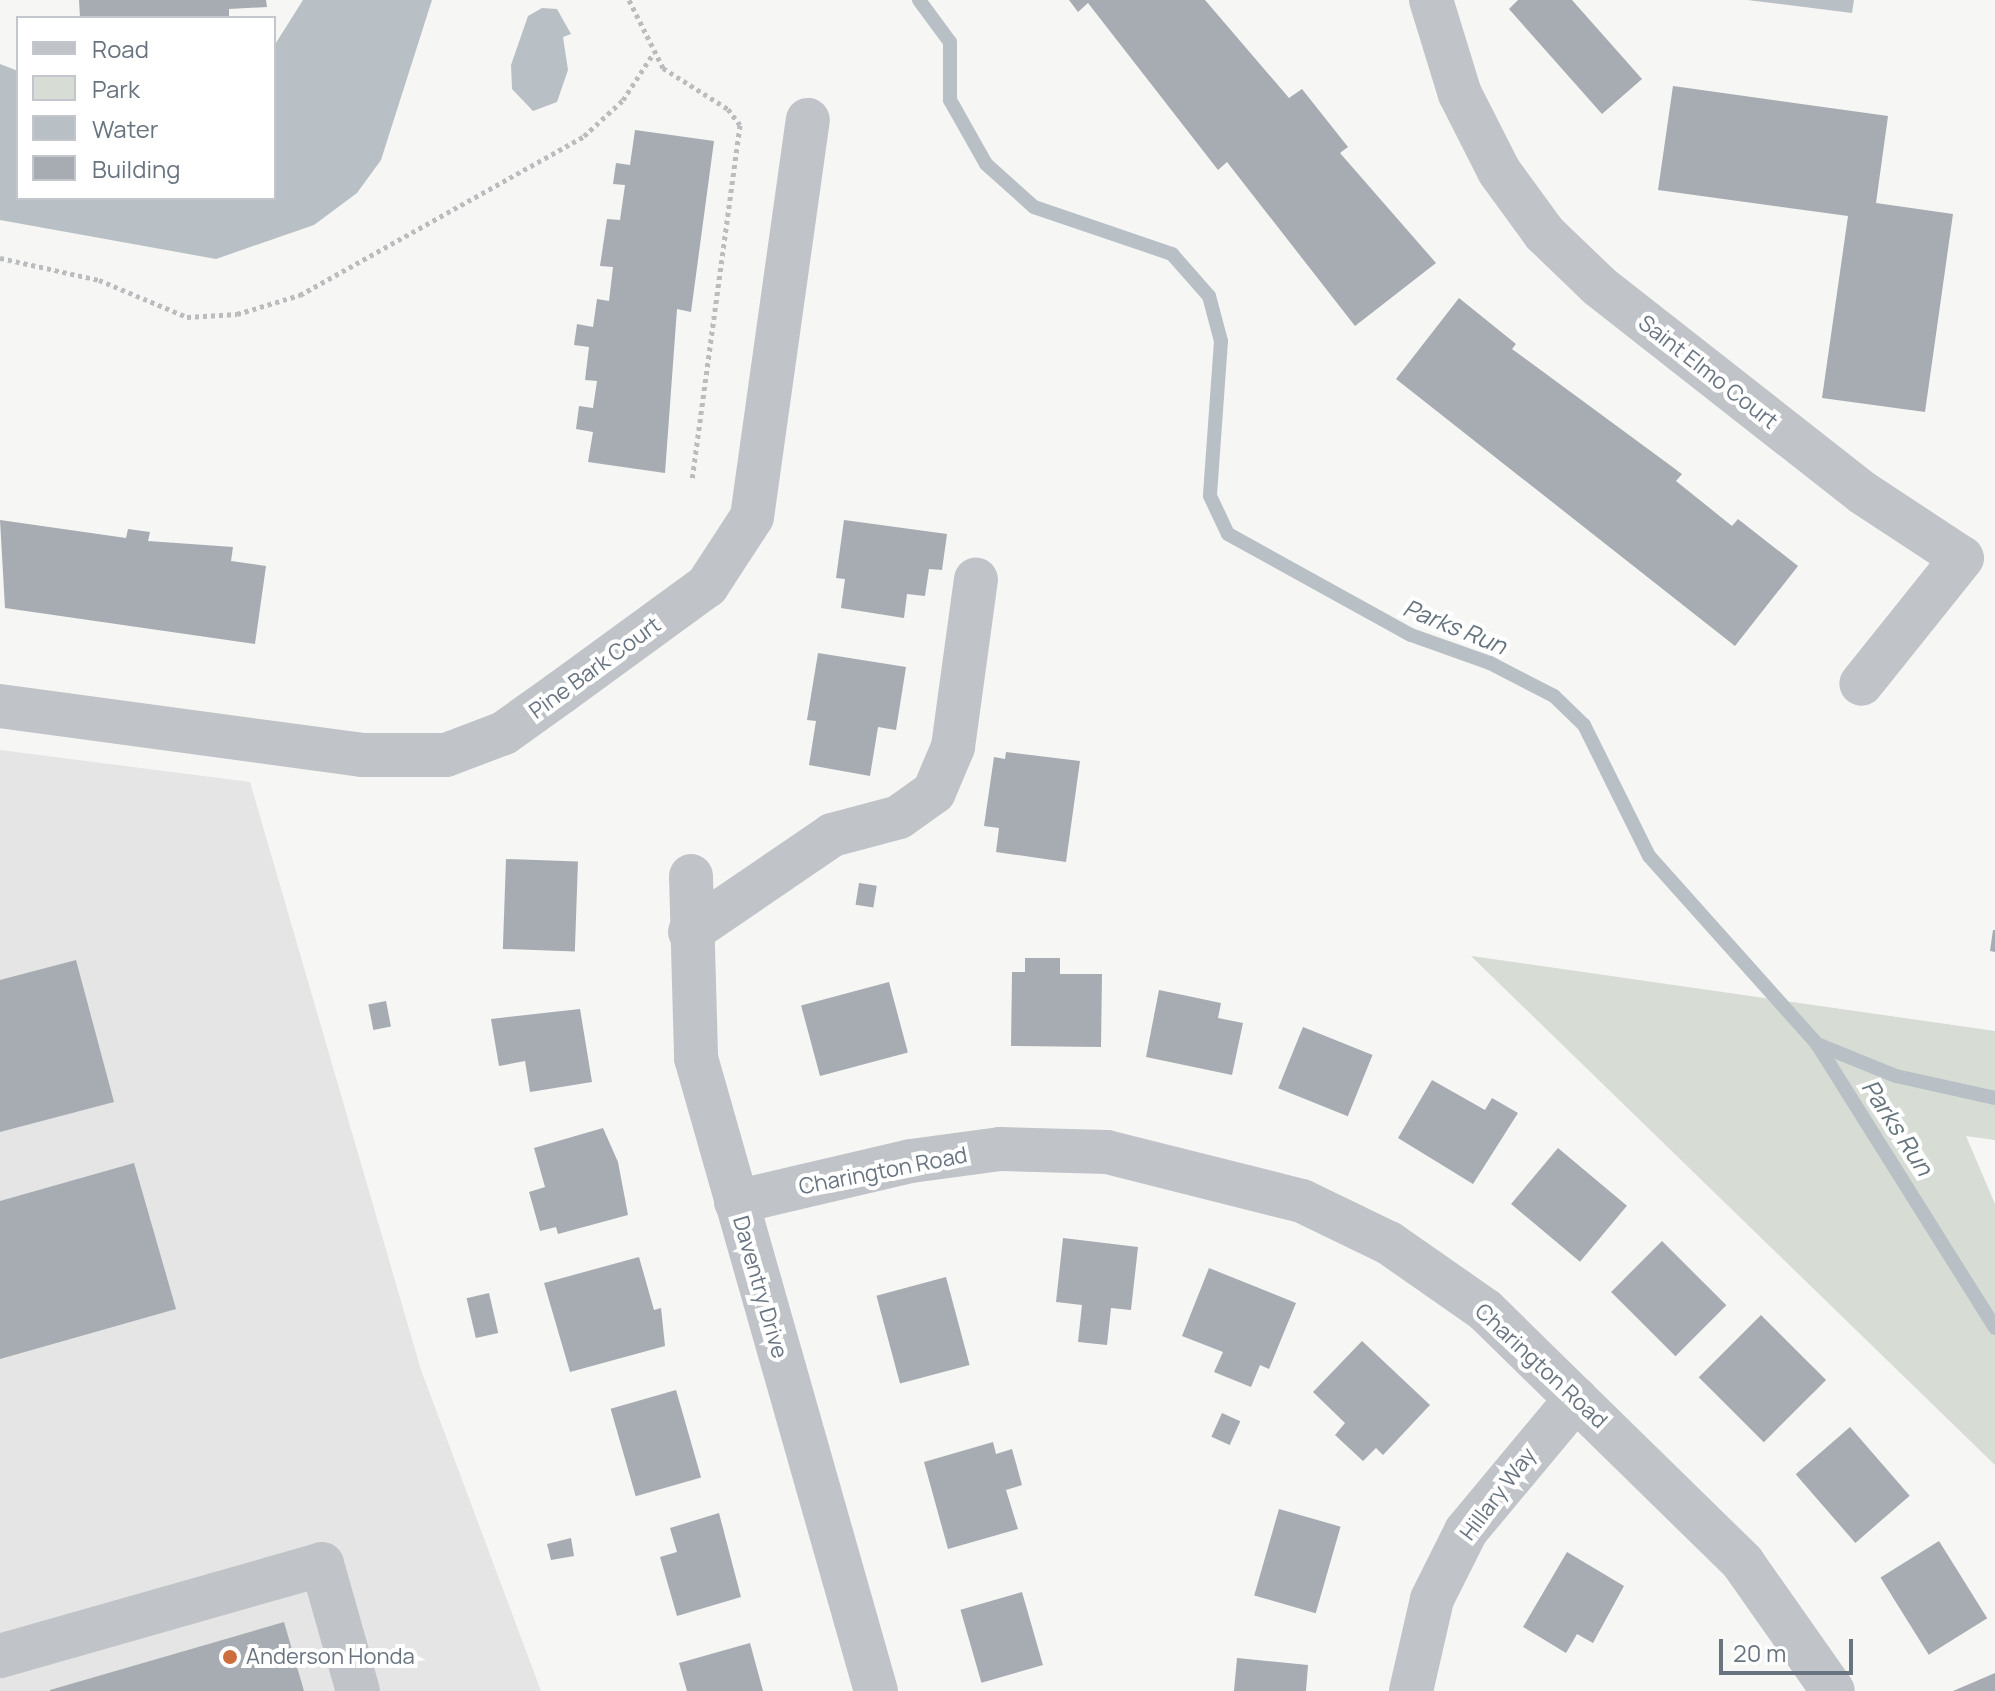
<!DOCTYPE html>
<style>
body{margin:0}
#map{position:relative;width:1995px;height:1691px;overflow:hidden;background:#f6f6f4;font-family:Manrope,sans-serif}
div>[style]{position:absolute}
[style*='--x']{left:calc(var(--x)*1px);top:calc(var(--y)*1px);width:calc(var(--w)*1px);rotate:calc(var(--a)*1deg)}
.built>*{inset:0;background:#e4e5e4}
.green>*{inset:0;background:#d7dcd5}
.water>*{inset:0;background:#b8c0c5}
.stream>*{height:14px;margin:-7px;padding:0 7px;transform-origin:7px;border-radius:7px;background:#b8c0c5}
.building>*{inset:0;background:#a6acb2;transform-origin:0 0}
.path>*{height:5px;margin-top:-2.5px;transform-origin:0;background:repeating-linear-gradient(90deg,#babcbe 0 4px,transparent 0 8px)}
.minor>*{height:44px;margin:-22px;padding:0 22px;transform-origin:22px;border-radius:22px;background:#c0c3c7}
.dots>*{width:22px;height:22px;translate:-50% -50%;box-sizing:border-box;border:4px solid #fff;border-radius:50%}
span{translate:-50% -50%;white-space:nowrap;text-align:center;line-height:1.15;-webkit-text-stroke:8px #fff;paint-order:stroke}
.street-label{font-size:22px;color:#697481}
.poi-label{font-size:22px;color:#697481}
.left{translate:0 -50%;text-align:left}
.water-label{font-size:24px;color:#65747d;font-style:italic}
.legend{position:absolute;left:16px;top:16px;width:260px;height:184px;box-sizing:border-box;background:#fff;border:2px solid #c3c7cd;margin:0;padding:10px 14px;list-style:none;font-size:24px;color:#697481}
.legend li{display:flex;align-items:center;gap:16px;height:40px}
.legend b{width:40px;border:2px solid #c3c7cd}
.scale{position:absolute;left:1719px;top:1639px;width:134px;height:36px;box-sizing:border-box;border:4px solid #697481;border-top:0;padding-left:10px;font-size:24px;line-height:28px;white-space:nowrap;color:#697481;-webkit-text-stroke:6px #fff;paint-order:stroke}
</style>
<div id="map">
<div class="built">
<i style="clip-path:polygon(0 750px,250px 782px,421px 1370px,541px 1691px,0 1691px)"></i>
</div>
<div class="green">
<i style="clip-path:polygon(1471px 956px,1995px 1031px,1995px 1140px,1966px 1136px,1995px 1204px,1995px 1465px)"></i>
</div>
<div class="water">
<i style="clip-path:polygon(303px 0,432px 0,381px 160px,357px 193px,314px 225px,216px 259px,0 220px,0 64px,18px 71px,18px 198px,274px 198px,274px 46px)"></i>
<i style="clip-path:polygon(1747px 0,1854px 0,1852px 13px)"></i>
<i style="clip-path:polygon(542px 8px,557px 9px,571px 34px,563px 37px,568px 70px,557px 102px,533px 111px,512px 89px,511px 65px,528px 16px)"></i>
</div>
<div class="stream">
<i style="--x:919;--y:0;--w:52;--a:53.6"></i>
<i style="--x:950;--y:42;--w:58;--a:90"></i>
<i style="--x:950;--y:100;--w:73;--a:60.6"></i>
<i style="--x:986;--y:164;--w:64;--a:41.9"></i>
<i style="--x:1034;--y:207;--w:146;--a:18.8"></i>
<i style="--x:1172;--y:254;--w:56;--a:48.6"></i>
<i style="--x:1209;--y:296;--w:47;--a:75.1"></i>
<i style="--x:1221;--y:341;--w:155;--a:94.1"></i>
<i style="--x:1210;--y:496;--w:42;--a:64.7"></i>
<i style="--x:1228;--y:534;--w:209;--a:28.9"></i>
<i style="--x:1411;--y:635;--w:84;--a:19.5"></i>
<i style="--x:1490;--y:663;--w:72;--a:27.3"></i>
<i style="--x:1554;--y:696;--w:42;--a:44"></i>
<i style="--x:1584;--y:725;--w:146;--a:63.6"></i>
<i style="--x:1649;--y:856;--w:252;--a:48.2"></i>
<i style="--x:1817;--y:1044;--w:335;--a:57.9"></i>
<i style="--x:1817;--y:1044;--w:85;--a:22.1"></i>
<i style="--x:1896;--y:1076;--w:101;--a:12.5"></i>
</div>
<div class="building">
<i style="clip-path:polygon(79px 0,266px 0,267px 7px,229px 9px,229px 18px,80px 18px)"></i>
<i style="clip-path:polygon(1069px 0,1205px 0,1289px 98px,1302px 89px,1348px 147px,1340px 153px,1436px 263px,1355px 326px,1227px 162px,1218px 170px,1088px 3px,1078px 12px)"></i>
<i style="clip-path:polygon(1518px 0,1572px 0,1642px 79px,1602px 114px,1509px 9px)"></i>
<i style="clip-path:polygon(1673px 86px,1888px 116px,1876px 203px,1953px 214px,1925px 412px,1822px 398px,1848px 216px,1658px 190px)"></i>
<i style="clip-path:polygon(635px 130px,714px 141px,691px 312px,677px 309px,665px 473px,588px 462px,593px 432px,576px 429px,579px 406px,593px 408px,597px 381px,585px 380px,589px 347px,574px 345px,577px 324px,593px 327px,597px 299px,609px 301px,613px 267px,600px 266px,607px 219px,620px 220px,625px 185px,613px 184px,616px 163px,630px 165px)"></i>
<i style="clip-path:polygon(1459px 298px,1516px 344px,1512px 349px,1682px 474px,1676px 481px,1732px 526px,1738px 519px,1798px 566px,1735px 646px,1396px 379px)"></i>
<i style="clip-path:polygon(0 520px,126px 538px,128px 529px,150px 532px,148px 541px,233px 547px,231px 561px,266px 566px,255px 644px,5px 608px)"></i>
<i style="clip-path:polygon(844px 520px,947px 534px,942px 570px,929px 569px,925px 596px,907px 594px,904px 618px,841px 608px,845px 579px,836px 578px)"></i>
<i style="clip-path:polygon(818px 653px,906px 667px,896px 730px,878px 727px,870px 776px,809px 765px,816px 721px,807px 720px)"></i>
<i style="clip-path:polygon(1006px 752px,1080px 761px,1066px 862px,996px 852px,999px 828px,984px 826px,994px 757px,1005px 759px)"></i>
<i style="left:506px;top:859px;width:72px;height:90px;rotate:2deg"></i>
<i style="left:859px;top:883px;width:18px;height:22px;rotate:9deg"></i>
<i style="clip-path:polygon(1993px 930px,1995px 930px,1995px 952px,1990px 951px)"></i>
<i style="clip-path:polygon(1025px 958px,1060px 958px,1060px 974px,1102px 974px,1101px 1047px,1011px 1046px,1012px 972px,1025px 972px)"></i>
<i style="clip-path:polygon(76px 960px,114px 1102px,0 1132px,0 980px)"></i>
<i style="left:889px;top:982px;width:73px;height:91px;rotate:75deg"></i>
<i style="clip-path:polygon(1159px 990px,1221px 1003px,1218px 1018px,1243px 1023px,1232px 1075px,1146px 1057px)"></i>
<i style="left:386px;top:1001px;width:26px;height:18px;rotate:79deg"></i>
<i style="clip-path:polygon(580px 1009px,592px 1082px,530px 1092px,525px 1061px,499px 1066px,491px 1019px)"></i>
<i style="left:1303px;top:1027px;width:75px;height:66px;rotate:22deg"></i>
<i style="clip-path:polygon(1432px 1080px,1485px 1110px,1492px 1098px,1518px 1113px,1473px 1184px,1398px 1138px)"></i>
<i style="clip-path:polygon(603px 1128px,618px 1162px,628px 1215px,558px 1234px,556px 1227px,540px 1231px,529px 1192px,545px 1187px,534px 1148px)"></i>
<i style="left:1558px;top:1148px;width:90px;height:73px;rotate:40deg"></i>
<i style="clip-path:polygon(134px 1163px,176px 1309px,0 1359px,0 1201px)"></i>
<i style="clip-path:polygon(1063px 1238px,1138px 1247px,1131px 1310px,1111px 1308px,1107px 1345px,1078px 1342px,1082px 1305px,1056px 1302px)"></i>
<i style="left:1662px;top:1241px;width:91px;height:72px;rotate:45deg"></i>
<i style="clip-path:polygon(639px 1257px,654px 1310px,661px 1308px,665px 1346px,570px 1372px,544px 1283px)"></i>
<i style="clip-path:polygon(1209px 1268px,1296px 1303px,1269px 1369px,1260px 1365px,1251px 1387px,1214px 1372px,1223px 1352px,1182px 1336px)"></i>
<i style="left:946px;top:1277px;width:91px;height:72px;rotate:75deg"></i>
<i style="left:489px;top:1293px;width:41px;height:23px;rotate:77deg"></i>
<i style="left:1761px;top:1315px;width:92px;height:88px;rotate:45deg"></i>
<i style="clip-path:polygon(1362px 1341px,1430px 1405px,1383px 1455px,1376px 1448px,1363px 1461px,1335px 1435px,1345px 1423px,1313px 1392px)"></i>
<i style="left:676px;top:1390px;width:91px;height:68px;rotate:74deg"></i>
<i style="left:1222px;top:1413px;width:20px;height:26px;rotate:24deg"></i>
<i style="left:1850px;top:1427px;width:91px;height:72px;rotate:49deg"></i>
<i style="clip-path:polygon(993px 1442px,996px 1454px,1012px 1449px,1022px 1485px,1006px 1490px,1018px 1529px,948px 1549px,924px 1462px)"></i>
<i style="left:1279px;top:1509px;width:64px;height:90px;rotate:16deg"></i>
<i style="clip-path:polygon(719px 1513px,741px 1597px,677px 1616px,660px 1557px,677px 1552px,670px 1528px)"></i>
<i style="clip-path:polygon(571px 1538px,574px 1556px,551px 1560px,547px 1544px)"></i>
<i style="left:1939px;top:1541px;width:91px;height:69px;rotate:58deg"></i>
<i style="clip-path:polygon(1567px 1552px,1624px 1586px,1593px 1643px,1577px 1634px,1566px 1653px,1523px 1627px)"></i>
<i style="left:1022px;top:1592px;width:76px;height:64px;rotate:74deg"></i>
<i style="clip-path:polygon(284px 1622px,304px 1691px,50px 1691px,50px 1690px)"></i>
<i style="clip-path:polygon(750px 1643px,763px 1691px,687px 1691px,679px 1663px)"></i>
<i style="clip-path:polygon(1237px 1658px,1308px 1665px,1306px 1691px,1234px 1691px)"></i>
<i style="clip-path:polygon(1995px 1673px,1995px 1691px,1953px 1691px)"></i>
</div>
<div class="path">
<i style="--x:629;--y:0;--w:76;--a:63.4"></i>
<i style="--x:663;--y:68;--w:77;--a:32.2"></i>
<i style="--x:728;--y:109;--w:20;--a:53"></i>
<i style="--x:740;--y:125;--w:357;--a:97.7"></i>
<i style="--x:0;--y:258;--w:101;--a:12.5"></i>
<i style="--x:99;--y:280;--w:95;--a:22.8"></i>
<i style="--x:187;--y:317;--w:50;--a:-3.4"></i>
<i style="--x:237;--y:314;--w:66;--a:-16.8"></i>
<i style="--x:300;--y:295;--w:325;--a:-29.2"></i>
<i style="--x:584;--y:136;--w:53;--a:-42.7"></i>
<i style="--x:623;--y:100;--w:55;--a:-56.9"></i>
</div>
<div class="minor">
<i style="--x:1431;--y:0;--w:98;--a:72.9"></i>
<i style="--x:1460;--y:94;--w:86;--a:63.1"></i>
<i style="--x:1499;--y:171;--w:77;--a:54"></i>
<i style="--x:1544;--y:233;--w:76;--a:43.9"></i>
<i style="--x:1599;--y:286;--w:335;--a:38.1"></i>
<i style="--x:1863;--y:493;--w:118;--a:33.3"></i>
<i style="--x:1962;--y:558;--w:161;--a:128.7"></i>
<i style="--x:0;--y:706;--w:365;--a:7.7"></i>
<i style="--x:362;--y:755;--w:84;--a:0"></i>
<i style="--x:446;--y:755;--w:62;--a:-20.8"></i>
<i style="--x:504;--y:733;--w:69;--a:-35.5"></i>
<i style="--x:560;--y:693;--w:182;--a:-36.1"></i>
<i style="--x:707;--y:586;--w:82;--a:-56.9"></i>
<i style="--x:752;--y:517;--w:401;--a:-82"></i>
<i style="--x:691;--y:876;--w:182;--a:88.4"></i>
<i style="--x:696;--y:1058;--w:658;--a:74.13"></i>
<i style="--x:690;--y:932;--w:172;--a:-34.3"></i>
<i style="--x:832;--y:835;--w:69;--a:-15"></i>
<i style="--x:899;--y:817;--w:43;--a:-35.5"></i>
<i style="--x:934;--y:792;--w:49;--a:-67.1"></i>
<i style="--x:953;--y:747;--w:169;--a:-82.2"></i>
<i style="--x:736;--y:1202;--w:180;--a:-13.2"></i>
<i style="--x:911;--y:1161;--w:90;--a:-7.7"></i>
<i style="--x:1000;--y:1149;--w:107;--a:1.6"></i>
<i style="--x:1107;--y:1152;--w:201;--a:14.1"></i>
<i style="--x:1302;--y:1201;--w:97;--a:25.8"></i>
<i style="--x:1389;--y:1243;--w:117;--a:34.9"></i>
<i style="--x:1485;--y:1310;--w:361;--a:44.4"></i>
<i style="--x:1743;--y:1563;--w:156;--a:54.9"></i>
<i style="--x:0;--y:1656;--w:335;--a:-15.9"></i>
<i style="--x:322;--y:1564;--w:132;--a:74.2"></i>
<i style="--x:1411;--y:1691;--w:94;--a:-77.1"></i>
<i style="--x:1432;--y:1599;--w:76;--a:-63.4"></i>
<i style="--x:1466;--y:1531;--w:172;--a:-50.2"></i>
</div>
<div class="dots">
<i style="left:230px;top:1657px;background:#cc6d3e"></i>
</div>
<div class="street-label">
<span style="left:1708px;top:372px;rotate:38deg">Saint Elmo Court</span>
<span style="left:595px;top:668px;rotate:-36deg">Pine Bark Court</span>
<span style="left:883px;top:1171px;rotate:-11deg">Charington Road</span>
<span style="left:760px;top:1287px;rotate:74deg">Daventry Drive</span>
<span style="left:1541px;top:1366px;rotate:43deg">Charington Road</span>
<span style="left:1498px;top:1494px;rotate:-53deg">Hillary Way</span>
</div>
<div class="poi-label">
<span class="left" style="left:246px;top:1657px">Anderson Honda</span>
</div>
<div class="water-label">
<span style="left:1455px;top:626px;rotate:22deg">Parks Run</span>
<span style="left:1898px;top:1127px;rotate:57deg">Parks Run</span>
</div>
<ul class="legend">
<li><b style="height:10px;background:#c0c3c7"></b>Road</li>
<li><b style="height:22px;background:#d7dcd5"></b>Park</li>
<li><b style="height:22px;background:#b8c0c5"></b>Water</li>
<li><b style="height:22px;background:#a6acb2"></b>Building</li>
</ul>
<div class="scale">20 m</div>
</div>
